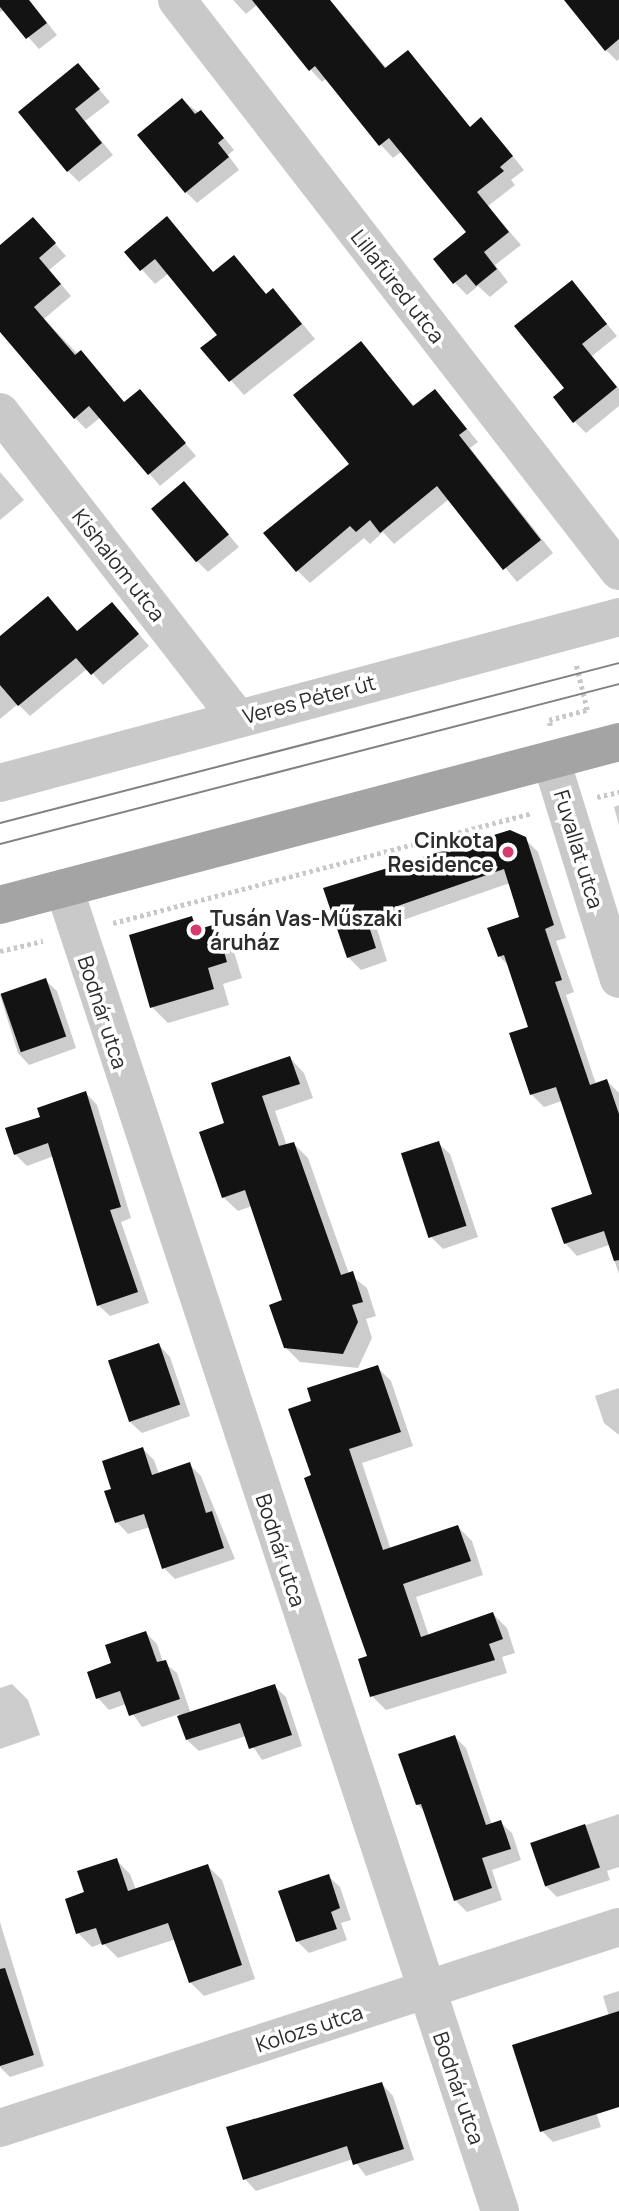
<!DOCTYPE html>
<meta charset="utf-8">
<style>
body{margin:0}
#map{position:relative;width:619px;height:2211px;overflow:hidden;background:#fff;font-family:Manrope,sans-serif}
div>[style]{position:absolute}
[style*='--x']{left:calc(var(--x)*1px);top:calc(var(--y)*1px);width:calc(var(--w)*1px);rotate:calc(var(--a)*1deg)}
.shadow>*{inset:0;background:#0003}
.building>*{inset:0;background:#131313;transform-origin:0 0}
.path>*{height:4.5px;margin-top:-2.25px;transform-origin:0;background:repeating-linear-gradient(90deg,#c9c9c9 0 3.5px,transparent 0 7px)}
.minor>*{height:38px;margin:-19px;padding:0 19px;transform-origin:19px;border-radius:19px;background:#c9c9c9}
.major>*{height:38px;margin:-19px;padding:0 19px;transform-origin:19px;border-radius:19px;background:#a4a4a4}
.tram>*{height:2px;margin:-1px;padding:0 1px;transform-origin:1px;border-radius:1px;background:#818181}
.dots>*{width:19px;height:19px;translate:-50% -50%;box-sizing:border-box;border:4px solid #fff;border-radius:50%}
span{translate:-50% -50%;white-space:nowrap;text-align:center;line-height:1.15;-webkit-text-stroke:7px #fff;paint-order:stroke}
.street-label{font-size:21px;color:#2c2c2c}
.poi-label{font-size:21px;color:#2c2c2c;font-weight:700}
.right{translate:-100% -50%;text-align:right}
.left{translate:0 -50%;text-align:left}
</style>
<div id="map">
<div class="shadow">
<i style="clip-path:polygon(0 0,29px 0,57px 35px,39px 49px,4px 10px,0 12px)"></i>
<i style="clip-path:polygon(233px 0,330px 0,387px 69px,408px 52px,471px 128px,493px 132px,524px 170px,511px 180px,515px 185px,488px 206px,521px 245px,495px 265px,508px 282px,490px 297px,478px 286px,467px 295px,455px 283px,469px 232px,402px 151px,393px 158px,381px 145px,327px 78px,322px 82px,310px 69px,258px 4px,246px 14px)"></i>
<i style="clip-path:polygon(619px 0,619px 59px,617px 61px,606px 50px)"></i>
<i style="clip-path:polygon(78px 65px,110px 102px,85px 121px,113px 155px,79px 182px,68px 171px)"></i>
<i style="clip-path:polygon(182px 100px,212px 123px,234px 150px,228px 155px,239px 170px,197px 203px,186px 192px)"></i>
<i style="clip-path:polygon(167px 219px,214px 273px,234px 258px,267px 295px,273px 291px,287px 305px,315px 339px,244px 395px,203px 349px,219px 335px,169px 273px,155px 284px,126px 252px)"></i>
<i style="clip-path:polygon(44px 231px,66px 256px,49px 270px,71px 296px,44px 319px,125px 403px,151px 403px,196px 456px,160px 486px,101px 417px,86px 429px,75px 418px,0 314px,0 247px)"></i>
<i style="clip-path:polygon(572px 282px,617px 336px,592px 356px,619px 389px,619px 406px,586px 433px,574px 421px,567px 388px)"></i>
<i style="clip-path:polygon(361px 344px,415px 407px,434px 391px,447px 404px,478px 442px,470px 448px,553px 553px,517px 582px,449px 499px,394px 544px,383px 532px,370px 544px,364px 538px,310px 583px,297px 570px,351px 464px)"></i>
<i style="clip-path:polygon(0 472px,24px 500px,0 520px)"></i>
<i style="clip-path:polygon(195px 495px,239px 547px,208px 572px,197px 561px)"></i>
<i style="clip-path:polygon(48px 598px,78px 632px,123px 615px,149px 646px,103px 685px,88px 668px,30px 716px,18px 704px,0 719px,0 638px)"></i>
<i style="clip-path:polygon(619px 805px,619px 825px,614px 807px)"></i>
<i style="clip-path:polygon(525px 839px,538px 852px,566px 938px,556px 941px,574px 992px,566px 995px,596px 1084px,607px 1081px,619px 1093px,619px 1274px,609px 1245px,577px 1256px,565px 1243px,594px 1195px,562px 1101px,544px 1107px,531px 1094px,530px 1028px,510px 967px,499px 956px,521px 918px,510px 883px,377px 929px,387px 961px,361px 970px,348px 957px,325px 890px)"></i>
<i style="clip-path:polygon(192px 918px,203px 930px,215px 926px,231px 942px,242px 978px,223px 984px,229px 1005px,168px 1023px,152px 1007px)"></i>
<i style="clip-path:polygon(45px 980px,57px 991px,76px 1048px,29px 1065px,18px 1053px,0 995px)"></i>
<i style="clip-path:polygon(290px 1058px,304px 1073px,313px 1098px,275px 1111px,287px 1146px,294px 1144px,308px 1158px,349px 1274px,367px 1288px,376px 1316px,366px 1319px,372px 1338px,358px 1368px,300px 1362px,285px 1347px,284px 1302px,252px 1206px,238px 1211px,223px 1197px,227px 1124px)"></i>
<i style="clip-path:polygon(86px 1093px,97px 1105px,131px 1218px,121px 1222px,149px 1303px,110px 1316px,98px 1305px,54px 1156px,27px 1166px,15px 1154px)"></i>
<i style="clip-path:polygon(438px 1143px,450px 1154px,478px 1237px,443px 1249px,431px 1237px)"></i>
<i style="clip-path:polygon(159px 1345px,170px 1357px,190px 1416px,142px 1433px,130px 1422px)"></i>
<i style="clip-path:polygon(377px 1367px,391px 1381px,413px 1446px,362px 1463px,391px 1550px,458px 1527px,472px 1541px,483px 1575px,416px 1597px,429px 1636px,493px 1614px,507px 1628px,515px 1653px,502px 1657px,507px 1673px,386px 1710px,372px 1696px,369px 1657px,313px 1476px,313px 1402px)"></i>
<i style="clip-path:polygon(619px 1388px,619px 1435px,604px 1423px,595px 1396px)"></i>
<i style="clip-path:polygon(143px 1449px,154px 1460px,159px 1474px,189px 1464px,201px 1476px,235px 1559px,175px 1579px,164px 1568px,150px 1527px,128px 1534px,117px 1522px,113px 1490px)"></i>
<i style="clip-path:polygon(146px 1633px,157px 1644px,163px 1662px,177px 1673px,191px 1714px,274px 1686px,286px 1697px,302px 1746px,262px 1760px,246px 1736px,199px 1751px,187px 1740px,179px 1714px,142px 1727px,126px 1704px,109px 1710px,98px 1698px,113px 1665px)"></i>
<i style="clip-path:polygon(12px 1684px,28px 1700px,40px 1735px,0 1749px,0 1688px)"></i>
<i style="clip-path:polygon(455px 1737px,466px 1748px,492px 1825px,500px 1822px,512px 1833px,521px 1860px,492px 1870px,502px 1900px,467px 1912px,455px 1900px,426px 1813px,417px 1804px)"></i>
<i style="clip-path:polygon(619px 1814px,619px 1867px,607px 1871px,610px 1880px,557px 1897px,546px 1886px,532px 1843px)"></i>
<i style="clip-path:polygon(116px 1860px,130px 1874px,136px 1890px,208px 1866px,222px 1880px,255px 1979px,204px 1996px,190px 1982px,176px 1939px,118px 1958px,103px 1943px,92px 1947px,78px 1933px,86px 1893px)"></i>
<i style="clip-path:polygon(328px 1876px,340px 1887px,351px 1920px,341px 1923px,347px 1940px,309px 1953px,297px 1941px)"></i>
<i style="clip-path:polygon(0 1922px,44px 2066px,10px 2077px,0 2067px)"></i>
<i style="clip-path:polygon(619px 1991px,619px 2069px,585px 2079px,601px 2127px,553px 2142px,542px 2131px,609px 2016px,603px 1996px)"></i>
<i style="clip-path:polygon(382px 2084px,393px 2096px,414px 2160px,366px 2176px,353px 2159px,256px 2191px,245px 2179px)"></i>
</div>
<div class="building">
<i style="clip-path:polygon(0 0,29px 0,47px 23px,26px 39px,0 7px)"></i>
<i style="clip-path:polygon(252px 0,330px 0,385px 68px,408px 50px,470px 127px,481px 117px,513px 156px,500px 167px,504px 171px,477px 192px,509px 232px,484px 252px,497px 269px,476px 286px,466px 274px,453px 284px,433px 259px,466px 232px,389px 138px,379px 146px,315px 66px,309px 71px)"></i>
<i style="clip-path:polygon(564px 0,619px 0,619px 39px,605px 51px)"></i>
<i style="clip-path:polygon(78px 63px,100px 89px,75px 109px,102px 143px,67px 172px,18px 112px)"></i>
<i style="clip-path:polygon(182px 98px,195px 114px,201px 110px,224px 138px,218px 143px,229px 157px,185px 193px,137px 135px)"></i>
<i style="clip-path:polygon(167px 216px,213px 272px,234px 255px,266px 294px,273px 288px,302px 324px,229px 382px,200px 348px,217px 335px,155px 259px,140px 271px,124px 252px)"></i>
<i style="clip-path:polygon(33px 217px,56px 243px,39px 258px,61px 284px,34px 307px,75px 355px,81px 350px,124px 402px,140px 389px,186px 443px,148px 475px,89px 406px,74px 419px,0 332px,0 245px)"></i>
<i style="clip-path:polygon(572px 280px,607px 324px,582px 344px,617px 387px,573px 423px,553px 397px,564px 388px,514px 326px)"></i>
<i style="clip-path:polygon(361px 341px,413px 406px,435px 389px,467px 429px,459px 435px,541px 540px,503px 570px,437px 486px,380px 533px,370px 520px,356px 532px,350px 526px,296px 572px,263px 533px,349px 464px,293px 395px)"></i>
<i style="left:184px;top:481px;width:70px;height:43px;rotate:50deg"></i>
<i style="clip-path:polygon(48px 596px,77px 631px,112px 602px,139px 634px,91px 675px,76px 658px,18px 706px,0 685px,0 636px)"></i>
<i style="clip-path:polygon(510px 830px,526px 837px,554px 925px,545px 929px,562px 980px,555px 982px,590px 1085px,607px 1079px,619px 1114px,619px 1260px,614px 1261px,604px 1231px,564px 1244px,551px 1208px,592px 1194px,556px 1087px,530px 1095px,509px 1033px,528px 1027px,504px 955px,498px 957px,487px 928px,519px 917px,504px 869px,366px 917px,376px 948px,347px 958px,323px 888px)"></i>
<i style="clip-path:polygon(192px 916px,196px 930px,216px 924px,227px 962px,208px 968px,214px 989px,150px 1008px,129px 935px)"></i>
<i style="left:46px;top:978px;width:62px;height:48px;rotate:71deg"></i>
<i style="clip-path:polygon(290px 1056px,300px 1084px,262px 1096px,279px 1146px,294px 1142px,341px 1275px,353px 1271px,363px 1302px,352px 1305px,358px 1322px,343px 1354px,284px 1348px,269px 1305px,282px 1300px,245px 1190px,222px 1198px,199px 1132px,224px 1123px,211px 1083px)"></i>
<i style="clip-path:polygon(86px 1091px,121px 1207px,110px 1210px,138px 1292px,97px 1306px,48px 1143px,14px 1155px,5px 1128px,40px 1117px,37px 1108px)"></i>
<i style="left:439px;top:1141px;width:89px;height:40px;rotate:72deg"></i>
<i style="left:159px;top:1343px;width:65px;height:54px;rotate:71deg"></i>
<i style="clip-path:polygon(378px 1365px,401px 1432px,349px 1449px,383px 1550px,458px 1525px,471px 1561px,403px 1584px,421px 1637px,493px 1612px,503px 1639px,489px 1644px,495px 1660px,370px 1697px,358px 1659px,367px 1656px,304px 1478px,311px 1475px,288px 1409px,311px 1401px,307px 1388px)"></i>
<i style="clip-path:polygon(143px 1447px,152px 1475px,190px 1462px,206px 1513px,212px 1511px,224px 1548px,162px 1569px,144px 1514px,115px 1523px,104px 1491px,111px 1489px,102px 1461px)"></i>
<i style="clip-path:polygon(146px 1631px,157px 1662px,166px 1660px,180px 1699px,129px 1716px,120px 1691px,96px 1699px,87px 1672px,111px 1663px,105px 1645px)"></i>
<i style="clip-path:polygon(275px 1684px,292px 1735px,249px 1749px,240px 1723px,186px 1740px,177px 1716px)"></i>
<i style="clip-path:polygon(455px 1735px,486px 1825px,501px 1820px,511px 1849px,482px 1858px,492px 1888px,454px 1901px,421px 1804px,416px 1805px,398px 1754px)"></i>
<i style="left:585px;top:1824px;width:46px;height:58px;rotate:71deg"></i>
<i style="clip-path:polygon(117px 1858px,128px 1891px,208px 1864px,242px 1965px,189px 1983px,168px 1923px,102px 1945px,96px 1928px,76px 1934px,65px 1899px,84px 1892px,77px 1871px)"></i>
<i style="clip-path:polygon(329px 1874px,340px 1908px,331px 1912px,337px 1929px,296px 1942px,278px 1891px)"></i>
<i style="clip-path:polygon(5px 1968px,34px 2055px,0 2066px,0 1969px)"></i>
<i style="clip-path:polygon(619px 2011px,619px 2107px,540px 2132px,512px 2045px)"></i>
<i style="clip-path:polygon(382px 2082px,404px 2149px,353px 2165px,347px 2146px,243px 2180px,226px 2127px)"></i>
</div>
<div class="path">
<i style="--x:550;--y:726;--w:6;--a:-99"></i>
<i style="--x:549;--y:720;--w:39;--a:-15"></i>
<i style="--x:587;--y:710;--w:46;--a:-103.7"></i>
<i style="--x:597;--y:797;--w:23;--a:-13"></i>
<i style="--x:113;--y:923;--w:432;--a:-14.7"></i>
<i style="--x:0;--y:951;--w:44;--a:-13.1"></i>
</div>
<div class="minor">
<i style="--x:177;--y:0;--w:722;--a:52.26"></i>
<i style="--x:0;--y:412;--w:388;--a:52.2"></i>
<i style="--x:551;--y:760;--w:229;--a:72.8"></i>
<i style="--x:0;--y:783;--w:641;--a:-15.01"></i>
<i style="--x:64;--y:888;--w:1393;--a:71.76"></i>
<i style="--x:0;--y:2128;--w:651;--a:-17.99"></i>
</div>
<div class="major">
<i style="--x:0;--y:905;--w:640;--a:-14.75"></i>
</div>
<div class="tram">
<i style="--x:0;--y:823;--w:639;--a:-14.49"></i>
<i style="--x:0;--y:844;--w:639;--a:-14.49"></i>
</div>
<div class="dots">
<i style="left:508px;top:852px;background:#d73a6e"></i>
<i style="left:196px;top:930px;background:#d73a6e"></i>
</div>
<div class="street-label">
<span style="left:398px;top:286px;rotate:52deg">Lillafüred utca</span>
<span style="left:119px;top:565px;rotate:52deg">Kishalom utca</span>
<span style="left:309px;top:699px;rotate:-15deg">Veres Péter út</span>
<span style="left:579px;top:849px;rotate:73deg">Fuvallat utca</span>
<span style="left:103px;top:1012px;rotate:72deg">Bodnár utca</span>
<span style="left:281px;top:1550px;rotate:72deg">Bodnár utca</span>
<span style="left:309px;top:2028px;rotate:-18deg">Kolozs utca</span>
<span style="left:459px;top:2088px;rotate:71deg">Bodnár utca</span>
</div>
<div class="poi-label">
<span class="right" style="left:494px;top:852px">Cinkota<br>Residence</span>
<span class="left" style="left:210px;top:930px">Tusán Vas-Műszaki<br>áruház</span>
</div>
</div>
